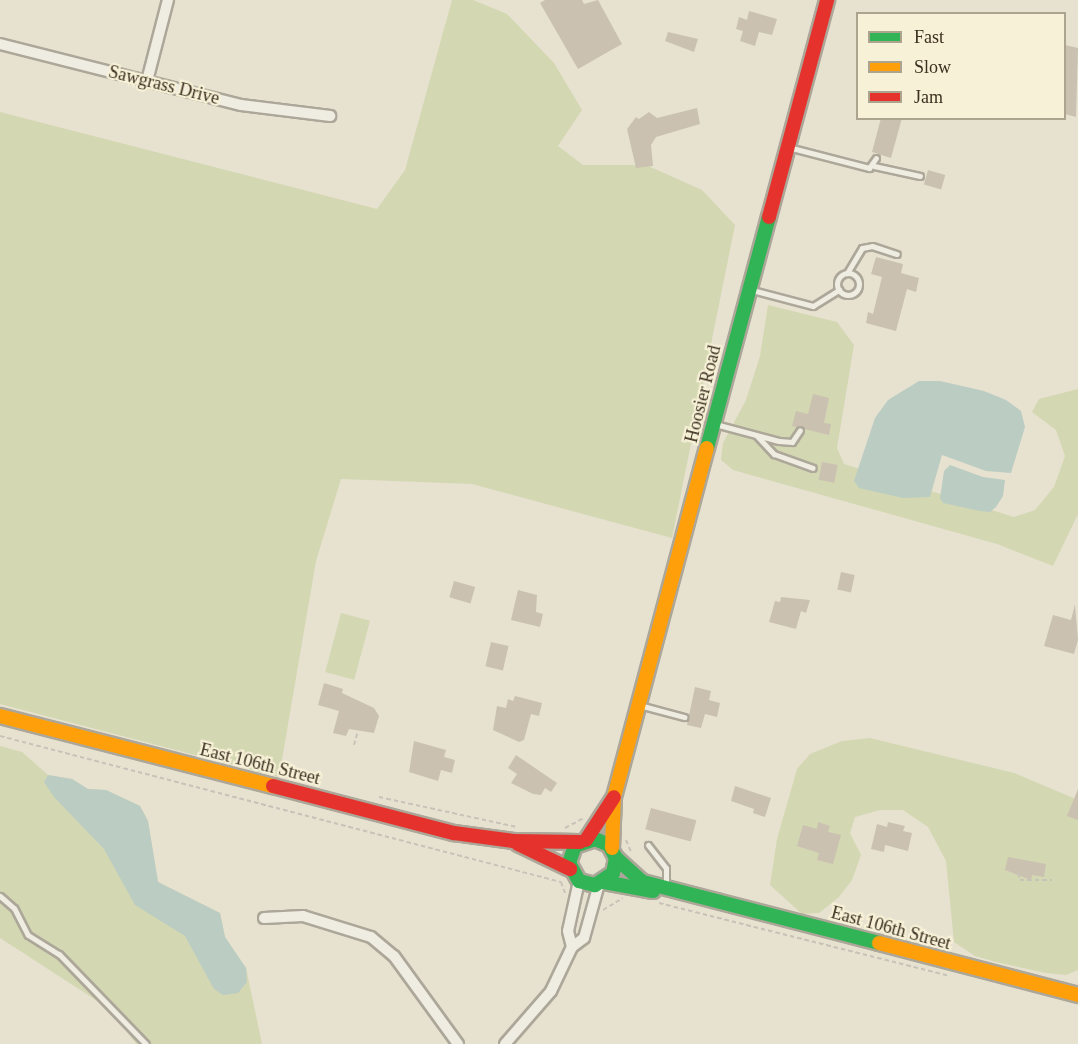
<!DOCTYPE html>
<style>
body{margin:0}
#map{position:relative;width:1078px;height:1044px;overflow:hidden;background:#e7e2d0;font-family:"Times New Roman",serif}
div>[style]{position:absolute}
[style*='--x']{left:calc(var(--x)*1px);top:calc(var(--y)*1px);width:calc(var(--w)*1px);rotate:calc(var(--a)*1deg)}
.green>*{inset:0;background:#d3d7b2;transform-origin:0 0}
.water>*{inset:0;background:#bbccc3}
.building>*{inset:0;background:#cac1b1;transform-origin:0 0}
.path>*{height:2px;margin-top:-1px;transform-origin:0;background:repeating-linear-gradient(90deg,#c8c3b8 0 4.5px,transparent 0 7.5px)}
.roads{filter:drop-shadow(2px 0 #aca799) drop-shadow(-2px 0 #aca799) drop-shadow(0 2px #aca799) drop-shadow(0 -2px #aca799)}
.lane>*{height:5px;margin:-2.5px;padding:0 2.5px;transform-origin:2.5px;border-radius:2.5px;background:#efece2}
.lane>.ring{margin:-2.5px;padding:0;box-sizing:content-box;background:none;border:5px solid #efece2;border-radius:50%}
.street>*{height:10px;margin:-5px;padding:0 5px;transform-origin:5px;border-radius:5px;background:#efece2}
.fast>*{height:14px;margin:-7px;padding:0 7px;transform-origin:7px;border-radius:7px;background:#30b455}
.slow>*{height:14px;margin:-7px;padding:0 7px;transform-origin:7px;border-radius:7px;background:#ff9f0a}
.jam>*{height:14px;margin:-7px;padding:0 7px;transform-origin:7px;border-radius:7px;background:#e5322d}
span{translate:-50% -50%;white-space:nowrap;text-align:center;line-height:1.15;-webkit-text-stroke:4.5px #f7f1d7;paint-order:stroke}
.street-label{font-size:18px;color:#3c3020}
.legend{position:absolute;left:856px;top:12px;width:210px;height:108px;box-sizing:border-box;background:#f7f1d7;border:2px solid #aca48e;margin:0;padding:8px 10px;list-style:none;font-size:18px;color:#3c3020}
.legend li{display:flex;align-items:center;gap:12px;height:30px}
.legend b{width:30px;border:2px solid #aca48e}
</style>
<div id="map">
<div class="green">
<i style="clip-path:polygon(452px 0,473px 0,507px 14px,554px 63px,582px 110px,558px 146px,583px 165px,646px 165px,702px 190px,735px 225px,672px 538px,472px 484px,341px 479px,316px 561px,279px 777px,0 704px,0 112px,377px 209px,405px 170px)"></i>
<i style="clip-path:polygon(768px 305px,837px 322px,854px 345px,837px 448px,844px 464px,1014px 517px,1035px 510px,1054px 487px,1065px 456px,1056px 430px,1032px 412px,1039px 399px,1078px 389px,1078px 514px,1053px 566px,997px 544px,733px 470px,721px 460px,723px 443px,746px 400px,760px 356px)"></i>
<i style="left:341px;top:613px;width:30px;height:61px;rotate:15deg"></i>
<i style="clip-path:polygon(870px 738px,1014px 773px,1078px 800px,1078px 970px,1066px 975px,1046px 973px,996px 962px,975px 956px,954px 942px,946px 861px,928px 827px,903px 810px,880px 810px,855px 817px,850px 833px,861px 855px,852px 880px,839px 897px,819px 913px,802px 914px,770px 885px,777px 839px,797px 769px,810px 754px,842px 741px)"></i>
<i style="clip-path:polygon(0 746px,22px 752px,48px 775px,72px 779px,88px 789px,106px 790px,140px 806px,148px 821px,158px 882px,220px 913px,225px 937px,246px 968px,262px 1044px,136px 1044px,116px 1016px,99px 1002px,0 938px)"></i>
</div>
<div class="water">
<i style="clip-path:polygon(919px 381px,940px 381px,984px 391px,1006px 400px,1021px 411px,1025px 427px,1011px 473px,986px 471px,942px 455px,930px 497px,903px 498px,859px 488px,854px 481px,875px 418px,888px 400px)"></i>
<i style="clip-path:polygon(950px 465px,983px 477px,1005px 480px,1003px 496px,996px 507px,990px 512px,980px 511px,943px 503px,940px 498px,944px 471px)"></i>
<i style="clip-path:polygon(48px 775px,72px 779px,88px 789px,106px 790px,140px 806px,148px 821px,158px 882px,220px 913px,225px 937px,246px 968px,247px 982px,238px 993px,223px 995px,214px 989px,185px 936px,135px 905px,104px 849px,54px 797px,44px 782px)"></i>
</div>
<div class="building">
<i style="clip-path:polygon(545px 0,582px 0,584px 4px,598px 0,622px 44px,578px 69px,540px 3px)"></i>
<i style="clip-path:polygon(749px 11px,777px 19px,772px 35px,759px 32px,755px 46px,740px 41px,743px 31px,736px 29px,739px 17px,747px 20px)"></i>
<i style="clip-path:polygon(668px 32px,698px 39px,694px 52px,665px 41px)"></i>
<i style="clip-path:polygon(1065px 45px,1078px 48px,1076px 117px,1065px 114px)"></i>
<i style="clip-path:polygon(697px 108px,700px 124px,656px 137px,651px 145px,653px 166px,636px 168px,627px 129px,636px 117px,639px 119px,649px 112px,657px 118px)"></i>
<i style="clip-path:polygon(881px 118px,902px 118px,891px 158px,872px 152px)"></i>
<i style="left:928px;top:170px;width:18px;height:15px;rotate:16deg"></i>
<i style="clip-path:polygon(876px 257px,903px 264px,901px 273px,919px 278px,916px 292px,907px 289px,896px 331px,866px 323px,868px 312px,873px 314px,882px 277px,871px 274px)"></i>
<i style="clip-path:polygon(813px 394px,829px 398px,824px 423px,831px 424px,829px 435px,792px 426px,796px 411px,808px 414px)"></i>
<i style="left:822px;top:462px;width:16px;height:18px;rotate:11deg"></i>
<i style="left:841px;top:572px;width:14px;height:18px;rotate:12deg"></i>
<i style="left:454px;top:581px;width:22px;height:17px;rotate:16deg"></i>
<i style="clip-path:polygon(518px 590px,537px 595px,536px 612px,543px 614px,540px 627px,511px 620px)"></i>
<i style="clip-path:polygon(781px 597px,810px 600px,806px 613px,801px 611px,796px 629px,769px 622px,775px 601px,780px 602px)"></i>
<i style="clip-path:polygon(1075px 604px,1078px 640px,1074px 654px,1044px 646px,1053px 615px,1071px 620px)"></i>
<i style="left:491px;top:642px;width:18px;height:25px;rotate:13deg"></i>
<i style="clip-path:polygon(324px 683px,343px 689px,342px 693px,374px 708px,379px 716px,374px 733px,349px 729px,346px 736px,333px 733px,339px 711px,318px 705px)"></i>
<i style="clip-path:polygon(695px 687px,711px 691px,709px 700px,720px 703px,717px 717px,705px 714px,701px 728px,687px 725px)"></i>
<i style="clip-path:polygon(515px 696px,542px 703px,539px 716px,531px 714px,524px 740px,519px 742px,493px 730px,497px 706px,506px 708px,508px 699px,513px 701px)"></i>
<i style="clip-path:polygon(414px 741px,446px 750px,444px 757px,455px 760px,452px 773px,441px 770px,438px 781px,409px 772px)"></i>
<i style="clip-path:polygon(516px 755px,557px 783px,551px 792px,545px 788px,541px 795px,533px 794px,511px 783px,517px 774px,508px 768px)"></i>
<i style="clip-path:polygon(735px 786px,771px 798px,765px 817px,753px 813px,754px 809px,731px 801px)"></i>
<i style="clip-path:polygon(1078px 789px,1078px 820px,1067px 816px)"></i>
<i style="left:651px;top:808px;width:47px;height:22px;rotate:15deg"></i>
<i style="clip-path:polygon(818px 822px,830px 826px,828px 832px,841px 835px,833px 864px,817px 860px,819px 853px,797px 846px,803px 825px,817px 829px)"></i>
<i style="clip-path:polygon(888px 822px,905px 826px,903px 831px,912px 833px,908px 851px,885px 845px,884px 852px,871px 849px,877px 824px,887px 827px)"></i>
<i style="clip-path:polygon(1008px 857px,1046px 864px,1044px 877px,1032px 875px,1031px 880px,1005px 870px)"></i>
</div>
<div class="path">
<i style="--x:0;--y:736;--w:580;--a:14.59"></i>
<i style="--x:561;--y:882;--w:12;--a:70"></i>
<i style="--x:354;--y:745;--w:15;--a:-74"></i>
<i style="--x:379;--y:797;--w:141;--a:12.3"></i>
<i style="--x:565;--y:828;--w:21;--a:-28"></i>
<i style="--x:626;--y:840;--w:15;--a:67"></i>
<i style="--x:1018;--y:873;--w:7;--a:74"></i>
<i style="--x:1020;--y:880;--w:32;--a:0"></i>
<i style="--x:659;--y:903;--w:300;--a:14.1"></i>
<i style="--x:603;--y:910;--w:23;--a:-31"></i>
</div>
<div class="roads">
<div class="lane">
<i style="--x:788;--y:147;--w:84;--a:14.5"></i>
<i style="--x:869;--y:168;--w:12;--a:-55"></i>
<i style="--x:874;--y:166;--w:47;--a:12.3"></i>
<i style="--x:847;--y:273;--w:29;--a:-59"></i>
<i style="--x:862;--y:248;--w:10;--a:-11"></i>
<i style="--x:872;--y:246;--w:26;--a:18"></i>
<i class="ring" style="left:837px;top:273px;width:17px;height:17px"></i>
<i style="--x:752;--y:290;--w:63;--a:14.7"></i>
<i style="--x:813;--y:306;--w:31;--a:-32"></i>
<i style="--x:715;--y:424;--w:66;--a:14.9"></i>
<i style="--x:779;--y:441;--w:13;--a:4"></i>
<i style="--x:792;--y:442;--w:14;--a:-56"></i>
<i style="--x:757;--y:436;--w:25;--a:47"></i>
<i style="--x:774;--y:454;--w:41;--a:19.7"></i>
<i style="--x:639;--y:705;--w:47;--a:14.9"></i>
<i style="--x:648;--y:845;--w:29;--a:52"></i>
<i style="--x:666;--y:868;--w:17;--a:90"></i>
<i style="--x:0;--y:896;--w:18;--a:41"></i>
<i style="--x:14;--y:908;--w:30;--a:63"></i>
<i style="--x:28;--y:935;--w:36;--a:32"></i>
<i style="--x:59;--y:954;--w:125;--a:46"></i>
</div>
<div class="street">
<i style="--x:0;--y:44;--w:249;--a:14.2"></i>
<i style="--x:241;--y:105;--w:90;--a:7"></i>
<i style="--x:147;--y:81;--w:84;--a:-75.5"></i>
<i style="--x:579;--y:881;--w:51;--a:102.4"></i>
<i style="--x:568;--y:931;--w:16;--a:76"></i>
<i style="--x:572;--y:947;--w:15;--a:-37"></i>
<i style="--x:584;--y:938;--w:56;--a:-74.5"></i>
<i style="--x:264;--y:918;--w:39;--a:-3"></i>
<i style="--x:303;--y:916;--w:71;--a:17.2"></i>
<i style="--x:371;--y:937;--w:30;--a:40"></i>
<i style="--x:394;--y:956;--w:109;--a:54"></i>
<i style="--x:505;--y:1044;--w:70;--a:-49"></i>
<i style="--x:551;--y:991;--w:49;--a:-64.5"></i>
</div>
<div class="fast">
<i style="--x:707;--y:448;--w:239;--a:-75"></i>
<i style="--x:616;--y:858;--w:15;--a:101"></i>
<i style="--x:613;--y:873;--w:22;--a:146"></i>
<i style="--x:595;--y:885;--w:16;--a:-166"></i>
<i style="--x:579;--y:881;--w:21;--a:-119"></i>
<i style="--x:569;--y:863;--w:18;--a:-71"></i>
<i style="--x:575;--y:846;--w:21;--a:-19"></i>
<i style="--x:595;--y:839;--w:15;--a:23"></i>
<i style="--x:609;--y:845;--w:15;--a:62"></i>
<i style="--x:616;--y:858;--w:36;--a:42"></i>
<i style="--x:643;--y:882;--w:244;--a:14.5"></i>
<i style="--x:604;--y:882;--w:50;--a:10.4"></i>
</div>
<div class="slow">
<i style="--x:0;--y:716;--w:282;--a:14.4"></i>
<i style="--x:612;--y:848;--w:51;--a:-87.8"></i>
<i style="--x:614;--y:797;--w:361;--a:-75.1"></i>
<i style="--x:879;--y:943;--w:206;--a:14.6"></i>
</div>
<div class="jam">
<i style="--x:769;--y:217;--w:225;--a:-75"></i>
<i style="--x:273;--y:786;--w:187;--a:14.6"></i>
<i style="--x:454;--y:833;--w:60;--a:7.7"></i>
<i style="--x:513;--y:841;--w:67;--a:0.9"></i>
<i style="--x:586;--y:840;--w:51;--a:-56.9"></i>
<i style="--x:518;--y:844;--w:58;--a:25.7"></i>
</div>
</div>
<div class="street-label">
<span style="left:164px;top:85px;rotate:14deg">Sawgrass Drive</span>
<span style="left:703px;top:394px;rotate:-76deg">Hoosier Road</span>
<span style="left:260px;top:764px;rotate:14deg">East 106th Street</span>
<span style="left:891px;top:928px;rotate:15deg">East 106th Street</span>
</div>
<ul class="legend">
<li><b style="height:8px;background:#30b455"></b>Fast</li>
<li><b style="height:8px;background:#ff9f0a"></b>Slow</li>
<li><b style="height:8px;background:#e5322d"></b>Jam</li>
</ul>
</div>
